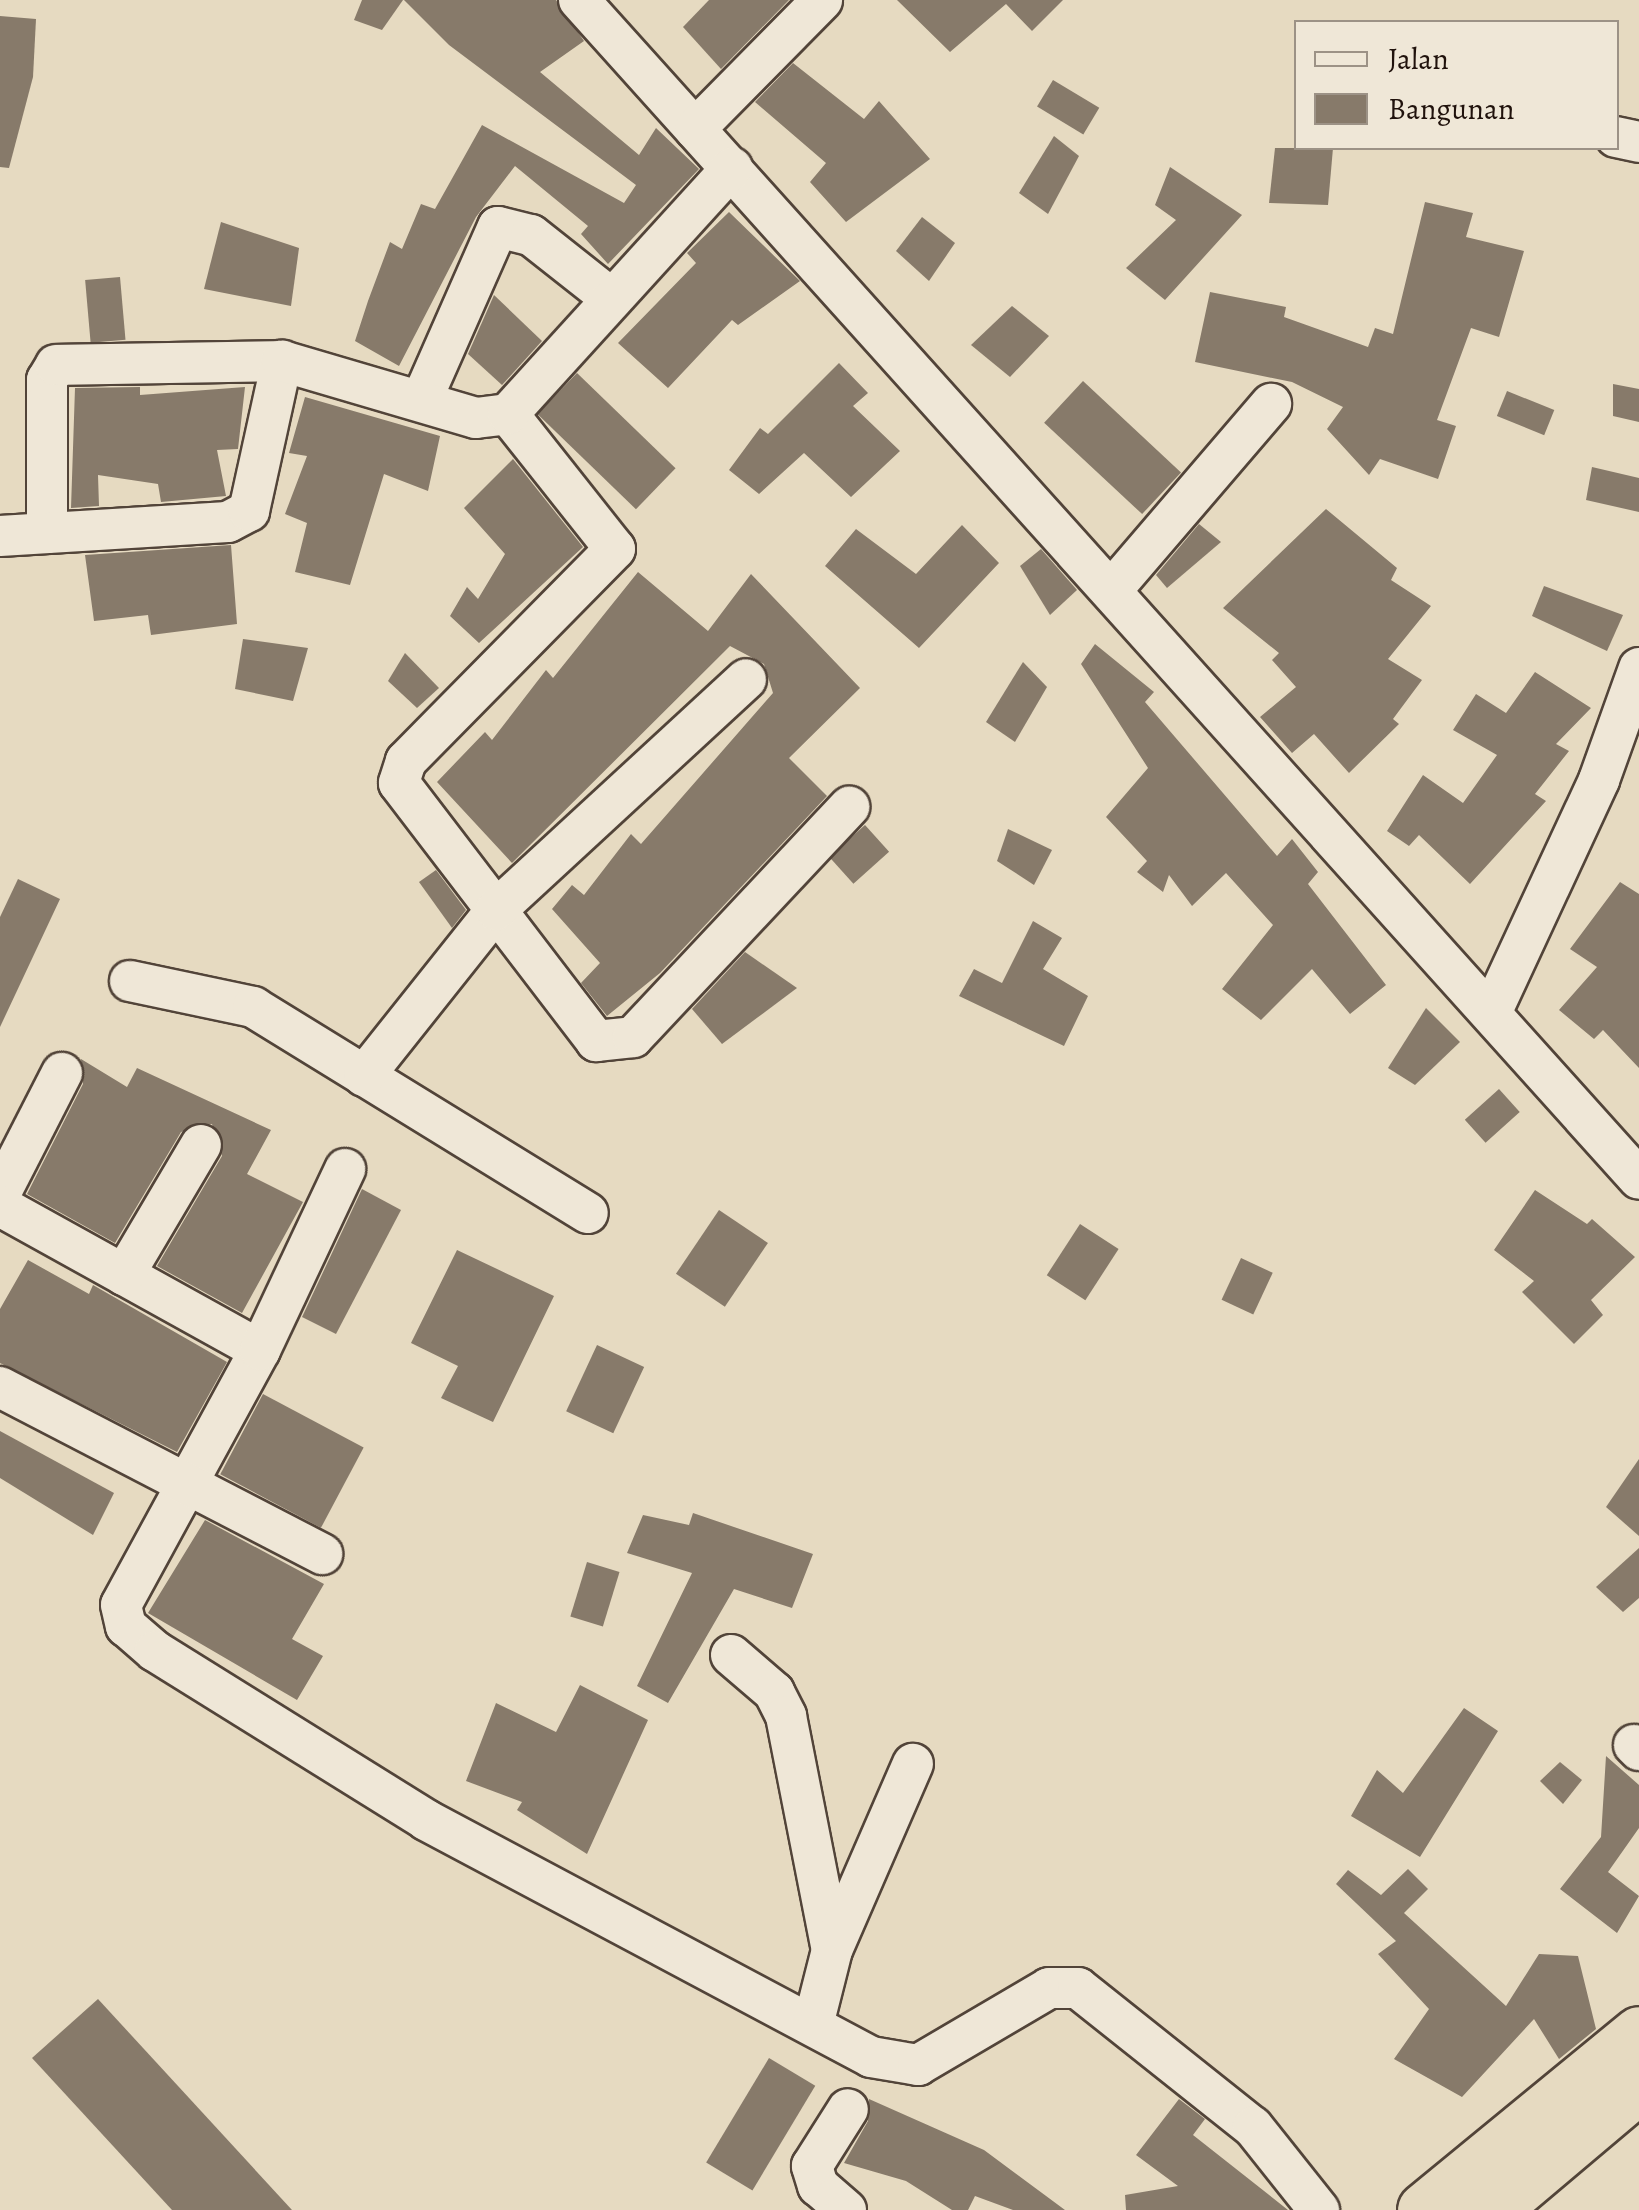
<!DOCTYPE html>
<style>
body{margin:0}
#map{position:relative;width:1639px;height:2210px;overflow:hidden;background:#e6dac1;font-family:Alegreya,serif}
div>[style]{position:absolute}
[style*='--x']{left:calc(var(--x)*1px);top:calc(var(--y)*1px);width:calc(var(--w)*1px);rotate:calc(var(--a)*1deg)}
.building>*{inset:0;background:#877a6a;transform-origin:0 0}
.roads{filter:drop-shadow(2px 0 #524439) drop-shadow(-2px 0 #524439) drop-shadow(0 2px #524439) drop-shadow(0 -2px #524439)}
.minor>*{height:40px;margin:-20px;padding:0 20px;transform-origin:20px;border-radius:20px;background:#efe7d7}
.highway>*{height:55px;margin:-27.5px;padding:0 27.5px;transform-origin:27.5px;border-radius:27.5px;background:#e6dac1}
span{translate:-50% -50%;white-space:nowrap;text-align:center;line-height:1.15;-webkit-text-stroke:8px #efe7d7;paint-order:stroke}
.legend{position:absolute;left:1294px;top:20px;width:325px;height:130px;box-sizing:border-box;background:#efe7d7;border:2px solid #9c9286;margin:0;padding:12px 18px;list-style:none;font-size:30px;color:#20120c}
.legend li{display:flex;align-items:center;gap:20px;height:50px}
.legend b{width:50px;border:2px solid #9c9286}
</style>
<div id="map">
<div class="building">
<i style="clip-path:polygon(362px 0,403px 0,382px 30px,354px 20px)"></i>
<i style="clip-path:polygon(404px 0,556px 0,584px 41px,540px 72px,639px 155px,656px 128px,699px 169px,608px 264px,581px 234px,588px 226px,515px 166px,476px 217px,399px 366px,355px 341px,368px 301px,390px 242px,402px 249px,421px 204px,435px 209px,482px 125px,624px 203px,636px 185px,449px 45px)"></i>
<i style="clip-path:polygon(709px 0,789px 0,721px 69px,683px 27px)"></i>
<i style="clip-path:polygon(897px 0,1063px 0,1032px 31px,1006px 4px,950px 52px)"></i>
<i style="clip-path:polygon(0 16px,36px 19px,33px 77px,9px 168px,0 167px)"></i>
<i style="clip-path:polygon(793px 63px,864px 119px,879px 101px,930px 159px,846px 222px,810px 182px,826px 163px,755px 102px)"></i>
<i style="left:1053px;top:80px;width:54px;height:31px;rotate:31deg"></i>
<i style="clip-path:polygon(1054px 136px,1079px 156px,1048px 214px,1019px 193px)"></i>
<i style="clip-path:polygon(1275px 148px,1333px 148px,1328px 205px,1269px 203px)"></i>
<i style="clip-path:polygon(1170px 167px,1242px 215px,1165px 300px,1126px 268px,1176px 220px,1155px 205px)"></i>
<i style="clip-path:polygon(1425px 202px,1473px 213px,1466px 237px,1524px 251px,1499px 337px,1471px 328px,1437px 420px,1456px 426px,1438px 479px,1380px 459px,1369px 475px,1327px 429px,1343px 407px,1292px 382px,1195px 362px,1210px 292px,1286px 307px,1284px 317px,1368px 347px,1375px 328px,1393px 334px)"></i>
<i style="clip-path:polygon(729px 212px,800px 281px,738px 325px,732px 320px,668px 388px,618px 343px,696px 263px,687px 253px)"></i>
<i style="clip-path:polygon(922px 217px,955px 243px,929px 281px,896px 251px)"></i>
<i style="clip-path:polygon(221px 222px,299px 248px,291px 306px,204px 289px)"></i>
<i style="left:120px;top:277px;width:63px;height:35px;rotate:85deg"></i>
<i style="clip-path:polygon(494px 295px,542px 341px,502px 385px,468px 354px)"></i>
<i style="clip-path:polygon(1012px 306px,1049px 336px,1010px 377px,971px 345px)"></i>
<i style="clip-path:polygon(839px 363px,868px 393px,853px 406px,900px 451px,851px 497px,804px 453px,759px 494px,729px 470px,760px 428px,768px 434px)"></i>
<i style="left:577px;top:373px;width:137px;height:57px;rotate:44deg"></i>
<i style="left:1083px;top:381px;width:134px;height:57px;rotate:43deg"></i>
<i style="clip-path:polygon(1613px 384px,1639px 389px,1639px 422px,1613px 416px)"></i>
<i style="clip-path:polygon(140px 387px,140px 395px,245px 387px,238px 449px,217px 450px,226px 496px,161px 502px,158px 484px,98px 475px,99px 506px,71px 508px,75px 388px)"></i>
<i style="left:1507px;top:391px;width:51px;height:27px;rotate:22deg"></i>
<i style="clip-path:polygon(305px 397px,440px 436px,428px 491px,384px 474px,350px 585px,295px 572px,307px 523px,285px 514px,307px 456px,289px 453px)"></i>
<i style="clip-path:polygon(513px 459px,583px 547px,479px 643px,450px 616px,467px 587px,478px 599px,505px 554px,464px 508px)"></i>
<i style="clip-path:polygon(1592px 467px,1639px 478px,1639px 512px,1586px 500px)"></i>
<i style="clip-path:polygon(1326px 509px,1397px 568px,1391px 580px,1431px 606px,1388px 659px,1422px 680px,1393px 719px,1399px 724px,1349px 773px,1314px 734px,1292px 753px,1260px 717px,1296px 687px,1272px 660px,1279px 653px,1223px 608px)"></i>
<i style="clip-path:polygon(1199px 524px,1221px 542px,1167px 588px,1156px 575px)"></i>
<i style="clip-path:polygon(962px 525px,999px 563px,919px 648px,825px 566px,856px 529px,916px 574px)"></i>
<i style="clip-path:polygon(231px 545px,237px 624px,151px 635px,148px 615px,94px 621px,85px 555px)"></i>
<i style="clip-path:polygon(1041px 549px,1077px 590px,1050px 615px,1020px 566px)"></i>
<i style="clip-path:polygon(638px 572px,708px 631px,751px 574px,860px 688px,789px 758px,827px 796px,660px 973px,607px 1016px,581px 983px,600px 963px,552px 909px,572px 885px,584px 895px,631px 834px,641px 844px,773px 693px,764px 664px,730px 646px,512px 863px,437px 782px,485px 732px,492px 740px,546px 670px,553px 678px)"></i>
<i style="clip-path:polygon(1544px 586px,1623px 615px,1607px 651px,1532px 616px)"></i>
<i style="clip-path:polygon(243px 639px,308px 648px,293px 701px,235px 689px)"></i>
<i style="clip-path:polygon(1095px 644px,1154px 692px,1145px 702px,1277px 856px,1292px 839px,1318px 872px,1308px 884px,1386px 985px,1350px 1014px,1312px 969px,1261px 1020px,1222px 989px,1273px 925px,1226px 873px,1192px 906px,1169px 875px,1163px 892px,1137px 872px,1147px 861px,1106px 817px,1148px 768px,1081px 664px)"></i>
<i style="clip-path:polygon(405px 653px,439px 688px,417px 708px,388px 681px)"></i>
<i style="clip-path:polygon(1023px 662px,1047px 687px,1015px 742px,986px 722px)"></i>
<i style="clip-path:polygon(1535px 672px,1591px 708px,1556px 744px,1569px 751px,1535px 794px,1546px 801px,1470px 884px,1419px 835px,1409px 846px,1387px 831px,1423px 775px,1463px 803px,1497px 755px,1453px 730px,1476px 694px,1506px 713px)"></i>
<i style="left:865px;top:825px;width:36px;height:48px;rotate:48deg"></i>
<i style="clip-path:polygon(1008px 829px,1052px 850px,1034px 885px,997px 861px)"></i>
<i style="clip-path:polygon(436px 870px,466px 910px,452px 928px,419px 882px)"></i>
<i style="clip-path:polygon(18px 879px,60px 899px,0 1027px,0 917px)"></i>
<i style="clip-path:polygon(1620px 882px,1639px 894px,1639px 1068px,1603px 1030px,1594px 1039px,1559px 1010px,1597px 967px,1570px 949px)"></i>
<i style="clip-path:polygon(1033px 921px,1062px 938px,1043px 969px,1088px 996px,1064px 1046px,959px 996px,974px 969px,1002px 983px)"></i>
<i style="clip-path:polygon(745px 952px,797px 988px,722px 1044px,692px 1009px)"></i>
<i style="clip-path:polygon(1426px 1008px,1460px 1042px,1415px 1085px,1388px 1068px)"></i>
<i style="clip-path:polygon(81px 1059px,127px 1087px,137px 1068px,271px 1130px,247px 1174px,303px 1202px,242px 1313px,157px 1266px,222px 1156px,212px 1124px,181px 1132px,115px 1243px,27px 1194px,83px 1084px)"></i>
<i style="left:1499px;top:1089px;width:31px;height:46px;rotate:48deg"></i>
<i style="clip-path:polygon(362px 1189px,401px 1210px,336px 1334px,302px 1317px)"></i>
<i style="clip-path:polygon(1535px 1190px,1587px 1224px,1592px 1219px,1635px 1257px,1591px 1300px,1603px 1315px,1574px 1344px,1522px 1292px,1534px 1281px,1494px 1250px)"></i>
<i style="left:719px;top:1210px;width:59px;height:77px;rotate:34deg"></i>
<i style="left:1080px;top:1224px;width:46px;height:61px;rotate:33deg"></i>
<i style="clip-path:polygon(457px 1250px,554px 1296px,493px 1422px,441px 1398px,458px 1366px,411px 1343px)"></i>
<i style="left:1241px;top:1258px;width:35px;height:46px;rotate:25deg"></i>
<i style="clip-path:polygon(28px 1260px,89px 1294px,93px 1285px,227px 1362px,177px 1452px,0 1363px,0 1309px)"></i>
<i style="left:597px;top:1345px;width:52px;height:73px;rotate:25deg"></i>
<i style="left:263px;top:1394px;width:114px;height:91px;rotate:28deg"></i>
<i style="clip-path:polygon(0 1431px,114px 1493px,93px 1535px,0 1478px)"></i>
<i style="clip-path:polygon(1639px 1459px,1639px 1536px,1606px 1507px)"></i>
<i style="clip-path:polygon(693px 1513px,813px 1554px,792px 1608px,734px 1589px,668px 1703px,637px 1686px,692px 1573px,627px 1553px,643px 1515px,689px 1525px)"></i>
<i style="clip-path:polygon(205px 1520px,324px 1584px,292px 1639px,323px 1656px,297px 1700px,148px 1613px)"></i>
<i style="clip-path:polygon(1639px 1548px,1639px 1598px,1623px 1612px,1596px 1587px)"></i>
<i style="left:587px;top:1562px;width:34px;height:57px;rotate:17deg"></i>
<i style="clip-path:polygon(580px 1685px,648px 1720px,587px 1854px,517px 1810px,522px 1802px,466px 1781px,496px 1703px,556px 1732px)"></i>
<i style="clip-path:polygon(1464px 1708px,1498px 1731px,1420px 1857px,1351px 1816px,1377px 1770px,1403px 1793px)"></i>
<i style="clip-path:polygon(1606px 1756px,1639px 1785px,1639px 1828px,1608px 1872px,1639px 1896px,1617px 1933px,1560px 1889px,1601px 1837px)"></i>
<i style="clip-path:polygon(1560px 1762px,1582px 1780px,1563px 1804px,1540px 1781px)"></i>
<i style="clip-path:polygon(1408px 1869px,1428px 1889px,1404px 1913px,1506px 2006px,1539px 1954px,1578px 1956px,1596px 2029px,1559px 2059px,1534px 2019px,1462px 2097px,1394px 2059px,1429px 2009px,1378px 1954px,1396px 1941px,1336px 1884px,1348px 1870px,1381px 1895px)"></i>
<i style="clip-path:polygon(98px 1999px,292px 2210px,172px 2210px,32px 2058px)"></i>
<i style="left:769px;top:2058px;width:54px;height:122px;rotate:31deg"></i>
<i style="clip-path:polygon(869px 2099px,984px 2150px,1065px 2210px,1013px 2210px,975px 2196px,968px 2210px,952px 2210px,906px 2181px,844px 2163px,868px 2121px)"></i>
<i style="clip-path:polygon(1179px 2099px,1205px 2119px,1193px 2135px,1288px 2210px,1126px 2210px,1125px 2195px,1178px 2186px,1136px 2155px)"></i>
</div>
<div class="roads">
<div class="minor">
<i style="--x:579;--y:0;--w:1585;--a:48.04"></i>
<i style="--x:695;--y:129;--w:181;--a:-45.4"></i>
<i style="--x:1616;--y:137;--w:24;--a:12"></i>
<i style="--x:422;--y:399;--w:188;--a:-66.2"></i>
<i style="--x:498;--y:227;--w:34;--a:14"></i>
<i style="--x:531;--y:235;--w:103;--a:38.3"></i>
<i style="--x:508;--y:414;--w:172;--a:51.6"></i>
<i style="--x:615;--y:549;--w:298;--a:134.6"></i>
<i style="--x:406;--y:761;--w:23;--a:108"></i>
<i style="--x:399;--y:783;--w:325;--a:52.6"></i>
<i style="--x:596;--y:1041;--w:37;--a:-6"></i>
<i style="--x:633;--y:1037;--w:316;--a:-46.8"></i>
<i style="--x:47;--y:533;--w:153;--a:-90"></i>
<i style="--x:47;--y:380;--w:17;--a:-59"></i>
<i style="--x:56;--y:365;--w:226;--a:-1"></i>
<i style="--x:0;--y:536;--w:228;--a:-3.5"></i>
<i style="--x:228;--y:522;--w:24;--a:-28"></i>
<i style="--x:249;--y:511;--w:154;--a:-77.6"></i>
<i style="--x:282;--y:361;--w:202;--a:16.4"></i>
<i style="--x:476;--y:418;--w:32;--a:-7"></i>
<i style="--x:508;--y:414;--w:333;--a:-47.7"></i>
<i style="--x:1115;--y:586;--w:240;--a:-49.4"></i>
<i style="--x:130;--y:981;--w:126;--a:11.9"></i>
<i style="--x:253;--y:1007;--w:393;--a:31.6"></i>
<i style="--x:1491;--y:1013;--w:257;--a:-65.1"></i>
<i style="--x:1599;--y:780;--w:119;--a:-70.3"></i>
<i style="--x:364;--y:1076;--w:212;--a:-51.5"></i>
<i style="--x:496;--y:910;--w:340;--a:-42.7"></i>
<i style="--x:0;--y:1194;--w:136;--a:-62.9"></i>
<i style="--x:0;--y:1206;--w:297;--a:29"></i>
<i style="--x:260;--y:1350;--w:290;--a:118.6"></i>
<i style="--x:121;--y:1605;--w:22;--a:77"></i>
<i style="--x:126;--y:1626;--w:38;--a:41"></i>
<i style="--x:155;--y:1651;--w:319;--a:31.9"></i>
<i style="--x:426;--y:1820;--w:504;--a:28.04"></i>
<i style="--x:871;--y:2057;--w:48;--a:9.7"></i>
<i style="--x:918;--y:2065;--w:152;--a:-30.4"></i>
<i style="--x:1049;--y:1988;--w:29;--a:0"></i>
<i style="--x:1078;--y:1988;--w:223;--a:38.5"></i>
<i style="--x:1253;--y:2127;--w:106;--a:51.5"></i>
<i style="--x:124;--y:1275;--w:151;--a:-59.4"></i>
<i style="--x:260;--y:1350;--w:200;--a:-64.8"></i>
<i style="--x:0;--y:1387;--w:363;--a:27.4"></i>
<i style="--x:731;--y:1655;--w:57;--a:40.7"></i>
<i style="--x:774;--y:1692;--w:27;--a:63"></i>
<i style="--x:786;--y:1716;--w:238;--a:78.9"></i>
<i style="--x:1634;--y:1745;--w:7;--a:45"></i>
<i style="--x:813;--y:2025;--w:77;--a:-75.8"></i>
<i style="--x:832;--y:1950;--w:203;--a:-66.5"></i>
<i style="--x:846;--y:2210;--w:37;--a:-139"></i>
<i style="--x:818;--y:2186;--w:21;--a:-107"></i>
<i style="--x:812;--y:2166;--w:67;--a:-57.7"></i>
</div>
<div class="highway">
<i style="--x:1425;--y:2210;--w:277;--a:-39.4"></i>
<i style="--x:1490;--y:2210;--w:195;--a:-40.2"></i>
</div>
</div>
<ul class="legend">
<li><b style="height:12px;background:#efe7d7"></b>Jalan</li>
<li><b style="height:28px;background:#877a6a"></b>Bangunan</li>
</ul>
</div>
